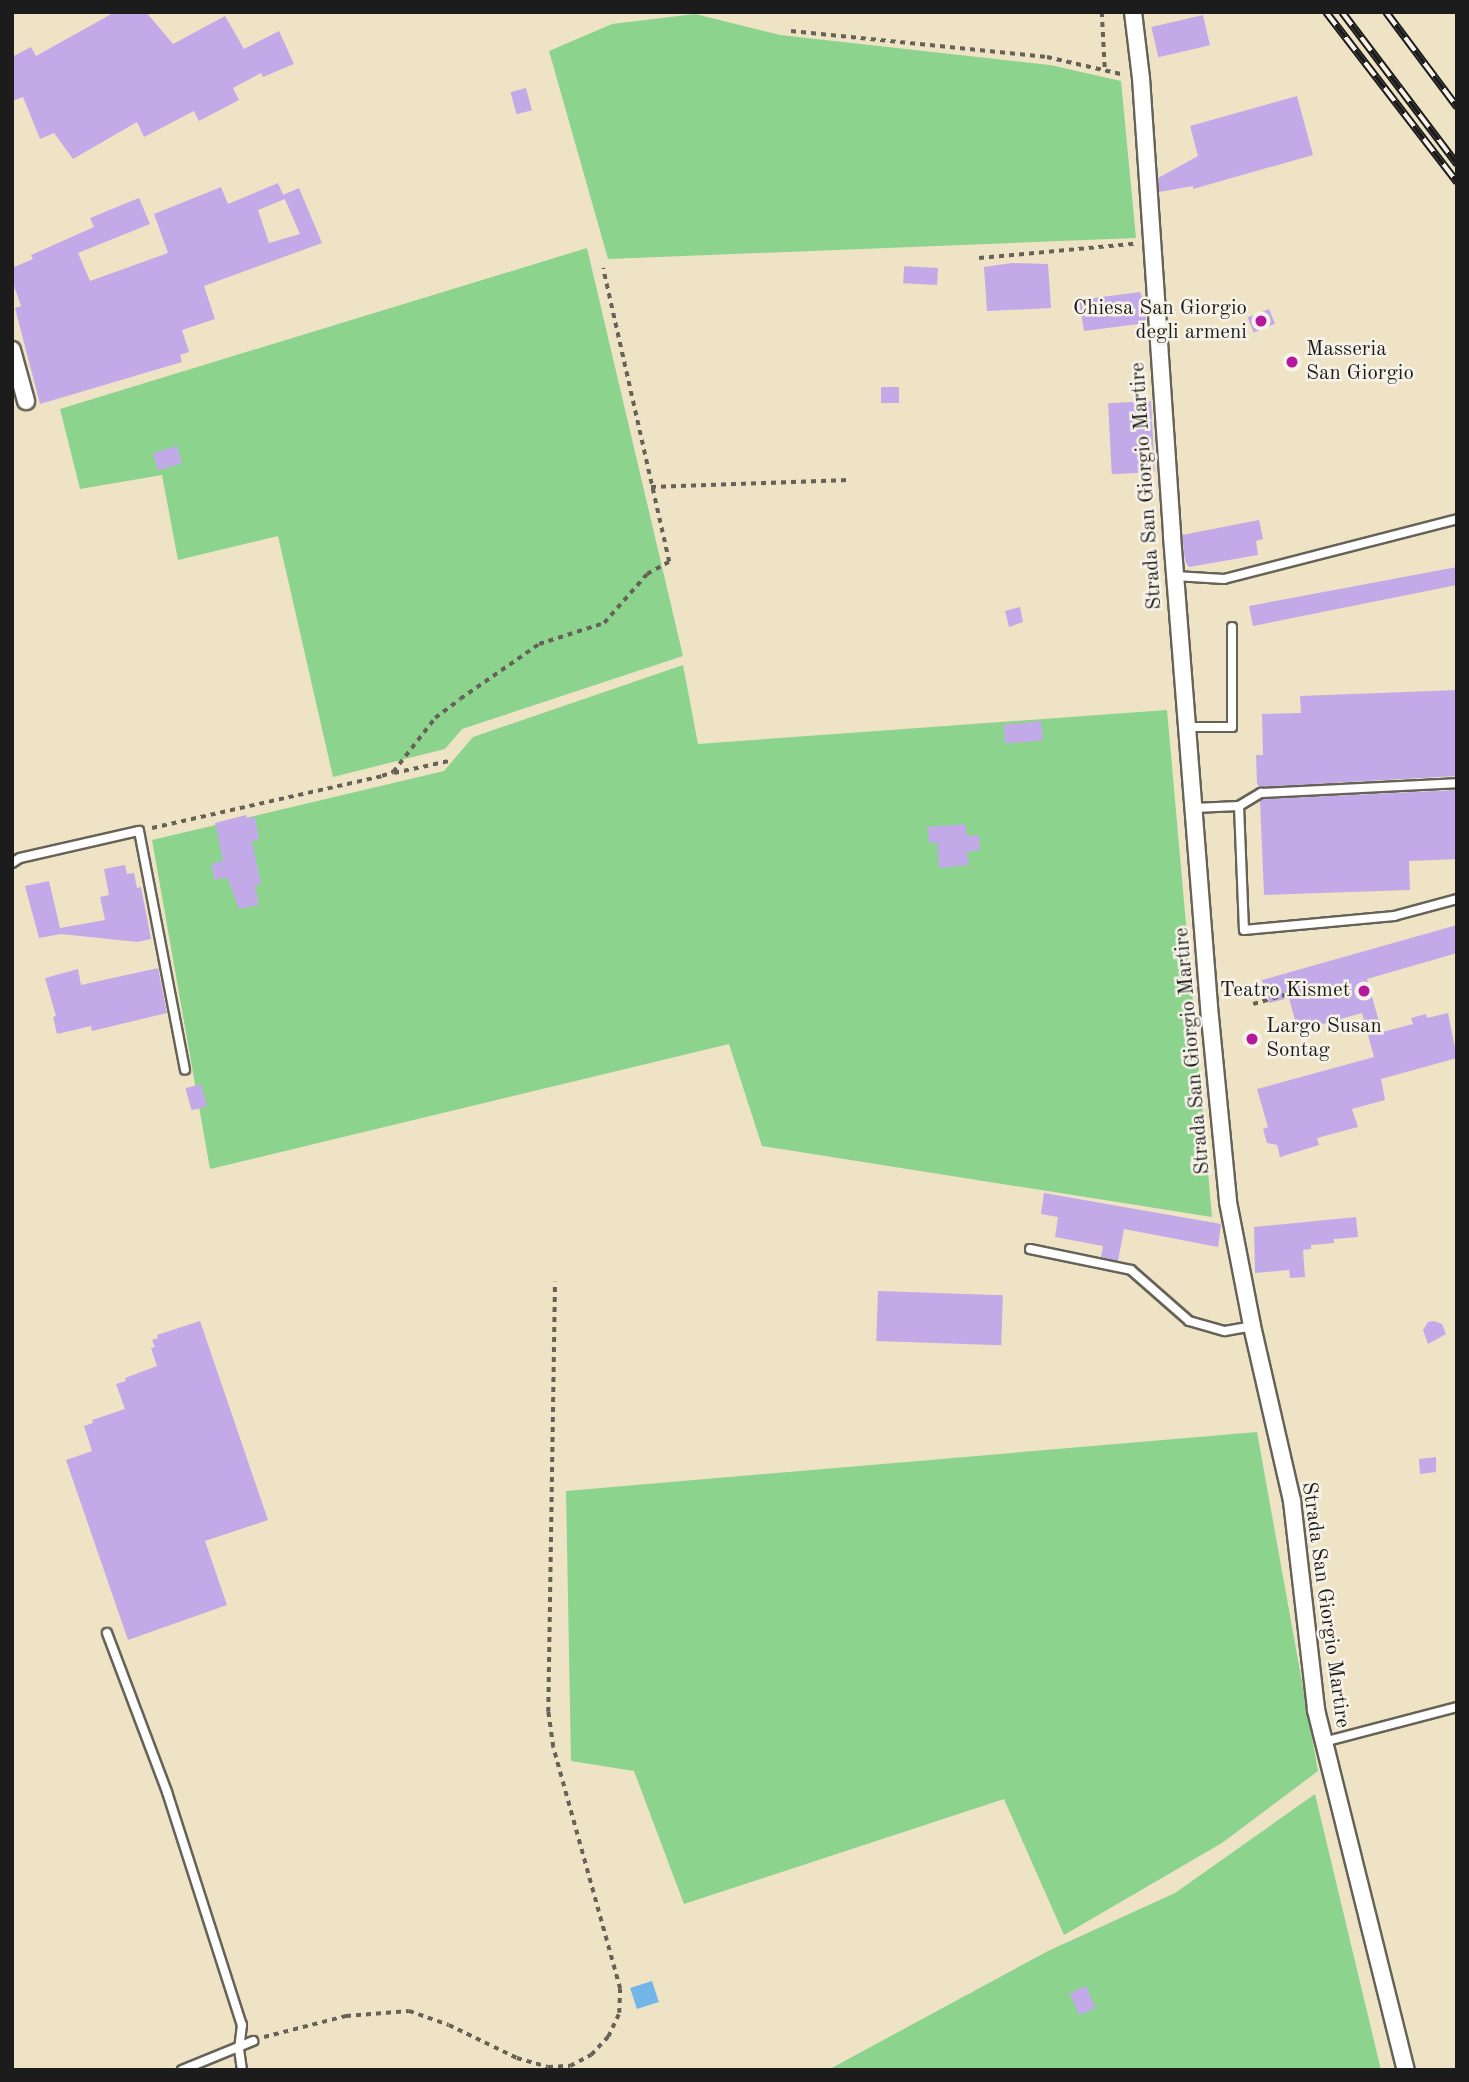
<!DOCTYPE html>
<style>
body{margin:0}
#map{position:relative;width:1469px;height:2082px;overflow:hidden;background:#efe3c6;font-family:"Old Standard TT",serif}
div>[style]{position:absolute}
[style*='--x']{left:calc(var(--x)*1px);top:calc(var(--y)*1px);width:calc(var(--w)*1px);rotate:calc(var(--a)*1deg)}
.green>*{inset:0;background:#8cd38e}
.water>*{inset:0;background:#72b5e7;transform-origin:0 0}
.building>*{inset:0;background:#c2aae8;transform-origin:0 0}
.path>*{height:3.5px;margin-top:-1.75px;transform-origin:0;background:repeating-linear-gradient(90deg,#666258 0 5px,transparent 0 10px)}
.roads{filter:drop-shadow(2px 0 #666258) drop-shadow(-2px 0 #666258) drop-shadow(0 2px #666258) drop-shadow(0 -2px #666258)}
.lane>*{height:8px;margin:-4px;padding:0 4px;transform-origin:4px;border-radius:4px;background:#fff}
.street>*{height:16px;margin:-8px;padding:0 8px;transform-origin:8px;border-radius:8px;background:#fff}
.rail>*{height:8px;margin-top:-4px;transform-origin:0;background:repeating-linear-gradient(90deg,#f7f3e8 0 16px,#1c1c1c 0 32px);box-sizing:border-box;border-block:2px solid #1c1c1c}
.dots>*{width:19px;height:19px;translate:-50% -50%;box-sizing:border-box;border:4px solid #f7f3e8;border-radius:50%}
span{translate:-50% -50%;white-space:nowrap;text-align:center;line-height:1.15;-webkit-text-stroke:5px #f7f3e8;paint-order:stroke}
.poi-label{font-size:21px;color:#1c1c1c}
.right{translate:-100% -50%;text-align:right}
.left{translate:0 -50%;text-align:left}
.street-label{font-size:21px;color:#1c1c1c}
.frame{position:absolute;inset:0;border:14px solid #1c1c1c;pointer-events:none}
</style>
<div id="map">
<div class="green">
<i style="clip-path:polygon(695px 14px,780px 35px,1050px 65px,1121px 81px,1136px 238px,608px 259px,549px 51px,612px 24px)"></i>
<i style="clip-path:polygon(587px 248px,683px 656px,462px 729px,445px 749px,333px 777px,278px 536px,178px 560px,162px 475px,80px 489px,60px 409px)"></i>
<i style="clip-path:polygon(683px 665px,698px 744px,1167px 710px,1212px 1217px,762px 1146px,729px 1044px,210px 1169px,152px 840px,444px 771px,473px 737px)"></i>
<i style="clip-path:polygon(1257px 1432px,1318px 1771px,1222px 1843px,1064px 1935px,1004px 1799px,684px 1904px,634px 1771px,571px 1761px,566px 1491px)"></i>
<i style="clip-path:polygon(1315px 1794px,1381px 2070px,828px 2070px,1048px 1951px,1175px 1893px)"></i>
</div>
<div class="water">
<i style="left:652px;top:1981px;width:22px;height:23px;rotate:72deg"></i>
</div>
<div class="building">
<i style="clip-path:polygon(115px 12px,146px 12px,173px 44px,225px 16px,244px 49px,279px 31px,294px 64px,263px 77px,261px 73px,233px 88px,239px 100px,199px 121px,194px 111px,144px 137px,137px 122px,73px 159px,54px 133px,40px 139px,23px 97px,12px 101px,12px 57px,31px 47px,36px 56px)"></i>
<i style="left:1203px;top:15px;width:31px;height:53px;rotate:77deg"></i>
<i style="left:526px;top:88px;width:23px;height:16px;rotate:75deg"></i>
<i style="clip-path:polygon(1297px 96px,1313px 155px,1193px 189px,1193px 186px,1159px 192px,1158px 178px,1198px 156px,1190px 126px)"></i>
<i style="clip-path:polygon(278px 183px,285px 199px,258px 210px,269px 243px,300px 234px,283px 195px,299px 188px,322px 243px,204px 286px,215px 319px,182px 330px,189px 352px,180px 355px,182px 362px,40px 404px,15px 308px,21px 306px,12px 280px,12px 268px,33px 259px,31px 255px,94px 227px,90px 218px,139px 198px,150px 224px,78px 253px,90px 281px,168px 253px,154px 214px,221px 187px,228px 204px)"></i>
<i style="clip-path:polygon(1012px 263px,1048px 264px,1051px 308px,987px 311px,984px 267px)"></i>
<i style="left:938px;top:268px;width:17px;height:34px;rotate:93deg"></i>
<i style="clip-path:polygon(1140px 292px,1145px 304px,1146px 323px,1084px 331px,1079px 300px)"></i>
<i style="left:1269px;top:309px;width:16px;height:23px;rotate:68deg"></i>
<i style="left:881px;top:387px;width:18px;height:16px"></i>
<i style="left:1151px;top:401px;width:71px;height:43px;rotate:87deg"></i>
<i style="left:177px;top:446px;width:18px;height:25px;rotate:74deg"></i>
<i style="clip-path:polygon(1259px 520px,1263px 539px,1256px 541px,1258px 555px,1189px 567px,1185px 561px,1182px 535px)"></i>
<i style="clip-path:polygon(1457px 567px,1457px 585px,1253px 626px,1249px 606px)"></i>
<i style="clip-path:polygon(1020px 607px,1023px 622px,1009px 627px,1005px 611px)"></i>
<i style="clip-path:polygon(1457px 690px,1457px 776px,1259px 787px,1257px 783px,1256px 755px,1263px 755px,1262px 714px,1301px 713px,1300px 696px)"></i>
<i style="left:1041px;top:721px;width:19px;height:38px;rotate:84deg"></i>
<i style="clip-path:polygon(1457px 790px,1457px 859px,1409px 861px,1410px 890px,1264px 895px,1260px 801px,1263px 799px)"></i>
<i style="clip-path:polygon(246px 815px,247px 818px,255px 817px,259px 839px,252px 841px,261px 884px,255px 885px,259px 905px,239px 909px,227px 877px,215px 880px,211px 864px,223px 861px,215px 823px)"></i>
<i style="clip-path:polygon(965px 824px,967px 836px,979px 835px,980px 850px,967px 852px,969px 865px,939px 868px,937px 842px,929px 843px,927px 827px)"></i>
<i style="clip-path:polygon(125px 865px,127px 874px,134px 873px,137px 888px,141px 887px,151px 939px,137px 942px,61px 934px,39px 938px,25px 886px,49px 881px,60px 928px,105px 920px,100px 897px,109px 895px,104px 869px)"></i>
<i style="clip-path:polygon(1457px 925px,1457px 953px,1367px 979px,1382px 1032px,1413px 1024px,1411px 1018px,1426px 1014px,1427px 1018px,1448px 1013px,1457px 1058px,1381px 1079px,1385px 1100px,1352px 1109px,1358px 1127px,1317px 1138px,1319px 1145px,1280px 1157px,1277px 1145px,1267px 1143px,1263px 1129px,1268px 1127px,1257px 1089px,1374px 1057px,1362px 1013px,1298px 1031px,1289px 998px,1269px 1003px,1262px 980px)"></i>
<i style="clip-path:polygon(158px 968px,167px 1013px,92px 1031px,91px 1026px,57px 1034px,53px 1017px,56px 1016px,45px 978px,78px 969px,81px 985px)"></i>
<i style="left:201px;top:1084px;width:23px;height:16px;rotate:75deg"></i>
<i style="clip-path:polygon(1044px 1193px,1221px 1224px,1218px 1247px,1124px 1229px,1118px 1261px,1101px 1257px,1103px 1246px,1055px 1237px,1058px 1217px,1041px 1214px)"></i>
<i style="clip-path:polygon(1356px 1217px,1358px 1237px,1334px 1239px,1334px 1243px,1311px 1245px,1311px 1249px,1303px 1250px,1305px 1277px,1290px 1278px,1289px 1270px,1255px 1273px,1254px 1227px)"></i>
<i style="left:878px;top:1291px;width:125px;height:50px;rotate:2deg"></i>
<i style="clip-path:polygon(200px 1321px,268px 1520px,205px 1541px,227px 1605px,128px 1640px,66px 1460px,92px 1451px,84px 1426px,93px 1423px,92px 1420px,125px 1409px,116px 1384px,126px 1381px,125px 1378px,157px 1366px,151px 1348px,155px 1347px,152px 1340px,158px 1338px,157px 1335px)"></i>
<i style="clip-path:polygon(1434px 1321px,1442px 1324px,1446px 1334px,1428px 1344px,1423px 1330px,1428px 1322px)"></i>
<i style="clip-path:polygon(1436px 1457px,1436px 1472px,1420px 1474px,1419px 1459px)"></i>
<i style="left:1086px;top:1986px;width:24px;height:18px;rotate:66deg"></i>
</div>
<div class="path">
<i style="--x:1102;--y:12;--w:58;--a:87"></i>
<i style="--x:791;--y:31;--w:257;--a:5.8"></i>
<i style="--x:1047;--y:57;--w:80;--a:13"></i>
<i style="--x:979;--y:258;--w:156;--a:-5.2"></i>
<i style="--x:651;--y:487;--w:198;--a:-2"></i>
<i style="--x:394;--y:773;--w:56;--a:-12.3"></i>
<i style="--x:382;--y:776;--w:12;--a:-20"></i>
<i style="--x:393;--y:772;--w:68;--a:-52.1"></i>
<i style="--x:435;--y:718;--w:31;--a:-37"></i>
<i style="--x:460;--y:699;--w:96;--a:-34.8"></i>
<i style="--x:539;--y:644;--w:68;--a:-17.9"></i>
<i style="--x:604;--y:623;--w:65;--a:-48.7"></i>
<i style="--x:647;--y:574;--w:25;--a:-29"></i>
<i style="--x:669;--y:562;--w:301;--a:-102.7"></i>
<i style="--x:152;--y:828;--w:237;--a:-12.7"></i>
<i style="--x:1253;--y:1004;--w:36;--a:-16"></i>
<i style="--x:264;--y:2037;--w:85;--a:-14.4"></i>
<i style="--x:346;--y:2016;--w:63;--a:-4.5"></i>
<i style="--x:409;--y:2011;--w:42;--a:19.3"></i>
<i style="--x:449;--y:2025;--w:76;--a:25.9"></i>
<i style="--x:517;--y:2058;--w:32;--a:16"></i>
<i style="--x:548;--y:2067;--w:22;--a:-3"></i>
<i style="--x:570;--y:2066;--w:24;--a:-28"></i>
<i style="--x:591;--y:2055;--w:25;--a:-47"></i>
<i style="--x:608;--y:2037;--w:26;--a:-65"></i>
<i style="--x:619;--y:2013;--w:24;--a:-88"></i>
<i style="--x:620;--y:1989;--w:251;--a:-105.5"></i>
<i style="--x:553;--y:1747;--w:35;--a:-98"></i>
<i style="--x:548;--y:1712;--w:430;--a:-89.1"></i>
</div>
<div class="roads">
<div class="lane">
<i style="--x:1175;--y:576;--w:49;--a:3.5"></i>
<i style="--x:1224;--y:579;--w:241;--a:-14.4"></i>
<i style="--x:1187;--y:727;--w:45;--a:0"></i>
<i style="--x:1232;--y:727;--w:100;--a:-90"></i>
<i style="--x:1239;--y:806;--w:124;--a:87.7"></i>
<i style="--x:1244;--y:930;--w:151;--a:-5.3"></i>
<i style="--x:1394;--y:916;--w:65;--a:-15.1"></i>
<i style="--x:1194;--y:808;--w:45;--a:-2.5"></i>
<i style="--x:1239;--y:806;--w:26;--a:-31"></i>
<i style="--x:1261;--y:793;--w:196;--a:-2.9"></i>
<i style="--x:12;--y:863;--w:9;--a:-32"></i>
<i style="--x:20;--y:858;--w:122;--a:-12.8"></i>
<i style="--x:139;--y:831;--w:243;--a:79.1"></i>
<i style="--x:1030;--y:1249;--w:103;--a:11.7"></i>
<i style="--x:1131;--y:1270;--w:77;--a:41.3"></i>
<i style="--x:1189;--y:1321;--w:37;--a:16"></i>
<i style="--x:1225;--y:1331;--w:27;--a:-10"></i>
<i style="--x:107;--y:1633;--w:170;--a:69.3"></i>
<i style="--x:167;--y:1792;--w:245;--a:72.2"></i>
<i style="--x:242;--y:2025;--w:24;--a:97"></i>
<i style="--x:239;--y:2049;--w:21;--a:82"></i>
<i style="--x:1323;--y:1742;--w:138;--a:-14.6"></i>
<i style="--x:182;--y:2070;--w:77;--a:-22.2"></i>
</div>
<div class="street">
<i style="--x:1133;--y:12;--w:66;--a:83.1"></i>
<i style="--x:1141;--y:78;--w:459;--a:86.1"></i>
<i style="--x:1172;--y:536;--w:482;--a:85.5"></i>
<i style="--x:1210;--y:1017;--w:186;--a:84.4"></i>
<i style="--x:1228;--y:1202;--w:126;--a:79"></i>
<i style="--x:1252;--y:1326;--w:180;--a:77.1"></i>
<i style="--x:1292;--y:1501;--w:210;--a:83.4"></i>
<i style="--x:1316;--y:1710;--w:371;--a:76"></i>
<i style="--x:12;--y:350;--w:53;--a:74.6"></i>
</div>
</div>
<div class="rail">
<i style="--x:1326;--y:12;--w:215;--a:52.4"></i>
<i style="--x:1342;--y:12;--w:191;--a:52.9"></i>
<i style="--x:1386;--y:12;--w:119;--a:53.2"></i>
</div>
<div class="dots">
<i style="left:1261px;top:321px;background:#b5179e"></i>
<i style="left:1292px;top:362px;background:#b5179e"></i>
<i style="left:1364px;top:991px;background:#b5179e"></i>
<i style="left:1252px;top:1039px;background:#b5179e"></i>
</div>
<div class="poi-label">
<span class="right" style="left:1247px;top:321px">Chiesa San Giorgio<br>degli armeni</span>
<span class="left" style="left:1306px;top:362px">Masseria<br>San Giorgio</span>
<span class="right" style="left:1350px;top:991px">Teatro Kismet</span>
<span class="left" style="left:1266px;top:1039px">Largo Susan<br>Sontag</span>
</div>
<div class="street-label">
<span style="left:1147px;top:486px;rotate:-94deg">Strada San Giorgio Martire</span>
<span style="left:1193px;top:1051px;rotate:-95deg">Strada San Giorgio Martire</span>
<span style="left:1325px;top:1605px;rotate:82deg">Strada San Giorgio Martire</span>
</div>
<div class="frame"></div>
</div>
